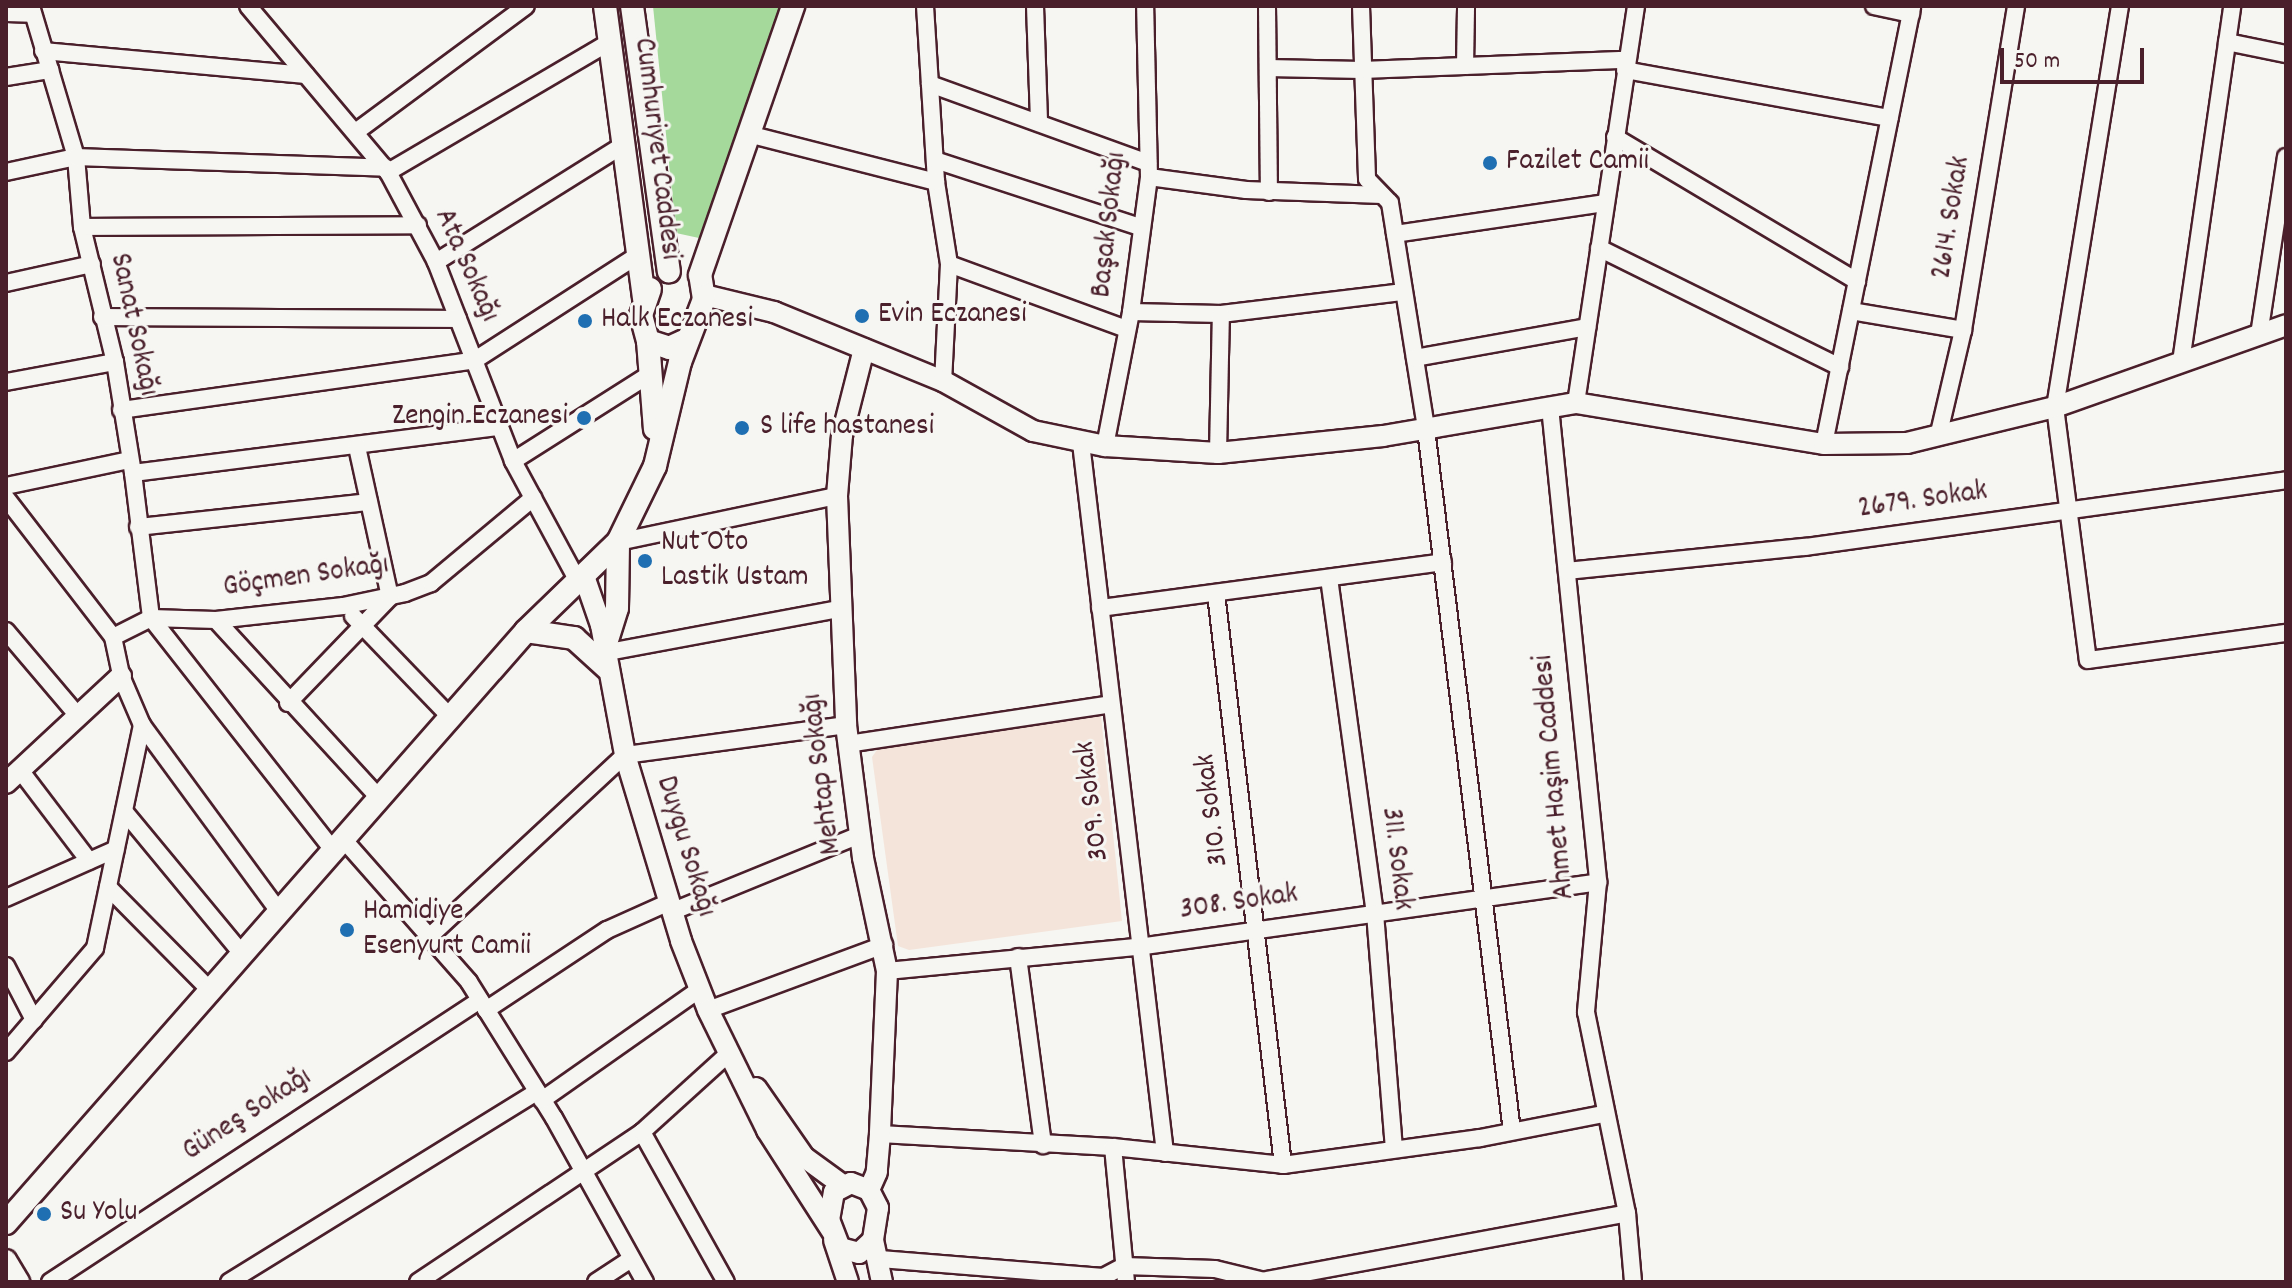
<!DOCTYPE html>
<meta charset="utf-8">
<style>
body{margin:0}
#map{position:relative;width:2292px;height:1288px;overflow:hidden;background:#f6f6f2;font-family:Dekko,sans-serif}
div>[style]{position:absolute}
[style*='--x']{left:calc(var(--x)*1px);top:calc(var(--y)*1px);width:calc(var(--w)*1px);rotate:calc(var(--a)*1deg)}
.built>*{inset:0;background:#f4e4da}
.green>*{inset:0;background:#a5d99b}
.roads{filter:drop-shadow(2px 0 #4a1f2b) drop-shadow(-2px 0 #4a1f2b) drop-shadow(0 2px #4a1f2b) drop-shadow(0 -2px #4a1f2b)}
.minor>*{height:16px;margin:-8px;padding:0 8px;transform-origin:8px;border-radius:8px;background:#f6f6f2}
.tertiary>*{height:20px;margin:-10px;padding:0 10px;transform-origin:10px;border-radius:10px;background:#f6f6f2}
.secondary>*{height:22px;margin:-11px;padding:0 11px;transform-origin:11px;border-radius:11px;background:#f6f6f2}
.dots>*{width:22px;height:22px;translate:-50% -50%;box-sizing:border-box;border:4px solid #f6f6f2;border-radius:50%}
span{translate:-50% -50%;white-space:nowrap;text-align:center;line-height:1.15;-webkit-text-stroke:6px #f6f6f2;paint-order:stroke}
.street-label{font-size:30px;color:#4a1f2b}
.poi-label{font-size:30px;color:#4a1f2b}
.left{translate:0 -50%;text-align:left}
.right{translate:-100% -50%;text-align:right}
.frame{position:absolute;inset:0;border:8px solid #4a1f2b;pointer-events:none}
.scale{position:absolute;left:2000px;top:48px;width:144px;height:36px;box-sizing:border-box;border:4px solid #4a1f2b;border-top:0;padding-left:10px;font-size:24px;line-height:28px;white-space:nowrap;color:#4a1f2b;-webkit-text-stroke:6px #f6f6f2;paint-order:stroke}
</style>
<div id="map">
<div class="built">
<i style="clip-path:polygon(1101px 716px,1122px 921px,909px 950px,898px 946px,872px 757px,879px 747px)"></i>
</div>
<div class="green">
<i style="clip-path:polygon(653px 6px,781px 6px,699px 238px,676px 233px)"></i>
</div>
<div class="roads">
<div class="minor">
<i style="--x:31;--y:6;--w:158;--a:73.4"></i>
<i style="--x:76;--y:157;--w:70;--a:85.1"></i>
<i style="--x:82;--y:227;--w:139;--a:76.3"></i>
<i style="--x:115;--y:362;--w:112;--a:80.8"></i>
<i style="--x:133;--y:473;--w:146;--a:82.9"></i>
<i style="--x:151;--y:618;--w:42;--a:153.4"></i>
<i style="--x:248;--y:6;--w:217;--a:49.9"></i>
<i style="--x:388;--y:172;--w:102;--a:61.9"></i>
<i style="--x:436;--y:262;--w:213;--a:68.8"></i>
<i style="--x:513;--y:461;--w:136;--a:61.6"></i>
<i style="--x:925;--y:6;--w:176;--a:86.4"></i>
<i style="--x:936;--y:182;--w:83;--a:81"></i>
<i style="--x:949;--y:264;--w:117;--a:92.9"></i>
<i style="--x:1035;--y:6;--w:117;--a:88"></i>
<i style="--x:1267;--y:6;--w:186;--a:89.4"></i>
<i style="--x:1361;--y:6;--w:173;--a:88"></i>
<i style="--x:1367;--y:179;--w:33;--a:46"></i>
<i style="--x:1390;--y:203;--w:229;--a:80.9"></i>
<i style="--x:1426;--y:429;--w:707;--a:83.02"></i>
<i style="--x:1874;--y:6;--w:38;--a:12"></i>
<i style="--x:2120;--y:6;--w:406;--a:99.2"></i>
<i style="--x:2055;--y:407;--w:255;--a:82.6"></i>
<i style="--x:2088;--y:660;--w:200;--a:-7.8"></i>
<i style="--x:6;--y:13;--w:25;--a:2"></i>
<i style="--x:2227;--y:42;--w:60;--a:11.5"></i>
<i style="--x:43;--y:51;--w:264;--a:5.2"></i>
<i style="--x:1465;--y:66;--w:60;--a:-89"></i>
<i style="--x:1268;--y:68;--w:94;--a:1.2"></i>
<i style="--x:1362;--y:70;--w:264;--a:-2.2"></i>
<i style="--x:1625;--y:70;--w:269;--a:10.3"></i>
<i style="--x:6;--y:77;--w:45;--a:-9"></i>
<i style="--x:930;--y:84;--w:232;--a:19.9"></i>
<i style="--x:357;--y:131;--w:210;--a:-36.5"></i>
<i style="--x:752;--y:135;--w:190;--a:14.3"></i>
<i style="--x:1615;--y:137;--w:282;--a:30.8"></i>
<i style="--x:935;--y:160;--w:216;--a:18.1"></i>
<i style="--x:6;--y:172;--w:72;--a:-12.1"></i>
<i style="--x:76;--y:157;--w:310;--a:2"></i>
<i style="--x:388;--y:172;--w:259;--a:-30.4"></i>
<i style="--x:1149;--y:177;--w:98;--a:7.6"></i>
<i style="--x:1246;--y:190;--w:136;--a:2.1"></i>
<i style="--x:82;--y:227;--w:336;--a:-0.3"></i>
<i style="--x:1395;--y:234;--w:212;--a:-8.4"></i>
<i style="--x:1599;--y:248;--w:269;--a:26.3"></i>
<i style="--x:436;--y:262;--w:223;--a:-32"></i>
<i style="--x:949;--y:264;--w:186;--a:20.1"></i>
<i style="--x:6;--y:283;--w:88;--a:-12.5"></i>
<i style="--x:1851;--y:311;--w:114;--a:9.6"></i>
<i style="--x:1131;--y:312;--w:90;--a:1.3"></i>
<i style="--x:1221;--y:314;--w:184;--a:-6.9"></i>
<i style="--x:102;--y:317;--w:356;--a:0.3"></i>
<i style="--x:2259;--y:335;--w:180;--a:-81.4"></i>
<i style="--x:1415;--y:358;--w:175;--a:-10.2"></i>
<i style="--x:2181;--y:362;--w:360;--a:-81.8"></i>
<i style="--x:6;--y:382;--w:111;--a:-10.4"></i>
<i style="--x:1576;--y:403;--w:402;--a:-81.4"></i>
<i style="--x:1550;--y:407;--w:477;--a:84.2"></i>
<i style="--x:1598;--y:882;--w:131;--a:95.3"></i>
<i style="--x:1586;--y:1012;--w:205;--a:78.5"></i>
<i style="--x:1627;--y:1213;--w:69;--a:85"></i>
<i style="--x:121;--y:410;--w:358;--a:-8"></i>
<i style="--x:475;--y:360;--w:194;--a:-32.8"></i>
<i style="--x:1938;--y:437;--w:110;--a:-76.8"></i>
<i style="--x:1963;--y:330;--w:328;--a:-80.7"></i>
<i style="--x:1081;--y:443;--w:715;--a:83.25"></i>
<i style="--x:1824;--y:444;--w:447;--a:-78.6"></i>
<i style="--x:1105;--y:446;--w:136;--a:-79"></i>
<i style="--x:1131;--y:312;--w:136;--a:-82.4"></i>
<i style="--x:1149;--y:177;--w:171;--a:-91.3"></i>
<i style="--x:1218;--y:453;--w:139;--a:-88.8"></i>
<i style="--x:513;--y:461;--w:162;--a:-32.4"></i>
<i style="--x:133;--y:473;--w:369;--a:-7.2"></i>
<i style="--x:6;--y:486;--w:126;--a:-11.9"></i>
<i style="--x:6;--y:498;--w:175;--a:52.4"></i>
<i style="--x:113;--y:637;--w:40;--a:78"></i>
<i style="--x:121;--y:676;--w:53;--a:66.8"></i>
<i style="--x:142;--y:725;--w:233;--a:53.7"></i>
<i style="--x:138;--y:527;--w:232;--a:-6.2"></i>
<i style="--x:618;--y:542;--w:224;--a:-11.9"></i>
<i style="--x:1567;--y:571;--w:239;--a:-5.8"></i>
<i style="--x:1805;--y:547;--w:486;--a:-7.9"></i>
<i style="--x:1329;--y:578;--w:338;--a:82.2"></i>
<i style="--x:1375;--y:913;--w:237;--a:85.4"></i>
<i style="--x:1216;--y:593;--w:576;--a:83.32"></i>
<i style="--x:1100;--y:608;--w:346;--a:-7.6"></i>
<i style="--x:353;--y:616;--w:143;--a:46.1"></i>
<i style="--x:151;--y:618;--w:65;--a:1.8"></i>
<i style="--x:216;--y:620;--w:128;--a:-6.3"></i>
<i style="--x:343;--y:606;--w:63;--a:-11.8"></i>
<i style="--x:405;--y:593;--w:28;--a:-21"></i>
<i style="--x:431;--y:583;--w:133;--a:-39.8"></i>
<i style="--x:151;--y:618;--w:296;--a:51.9"></i>
<i style="--x:216;--y:620;--w:241;--a:47.5"></i>
<i style="--x:6;--y:631;--w:111;--a:49.7"></i>
<i style="--x:603;--y:653;--w:239;--a:-10.6"></i>
<i style="--x:288;--y:703;--w:147;--a:-46.1"></i>
<i style="--x:390;--y:597;--w:154;--a:-102.4"></i>
<i style="--x:848;--y:744;--w:266;--a:-8.6"></i>
<i style="--x:20;--y:770;--w:114;--a:52.8"></i>
<i style="--x:124;--y:811;--w:187;--a:50.4"></i>
<i style="--x:344;--y:840;--w:189;--a:48.6"></i>
<i style="--x:469;--y:982;--w:160;--a:58"></i>
<i style="--x:554;--y:1118;--w:188;--a:61"></i>
<i style="--x:108;--y:887;--w:146;--a:45.3"></i>
<i style="--x:6;--y:898;--w:120;--a:-24"></i>
<i style="--x:671;--y:912;--w:204;--a:-22.2"></i>
<i style="--x:429;--y:937;--w:267;--a:-42.9"></i>
<i style="--x:625;--y:755;--w:223;--a:-7.7"></i>
<i style="--x:1018;--y:957;--w:190;--a:82.4"></i>
<i style="--x:6;--y:966;--w:61;--a:62.6"></i>
<i style="--x:887;--y:971;--w:252;--a:-5.5"></i>
<i style="--x:1138;--y:947;--w:465;--a:-8"></i>
<i style="--x:486;--y:1010;--w:145;--a:-33.5"></i>
<i style="--x:607;--y:930;--w:66;--a:-24.2"></i>
<i style="--x:708;--y:1010;--w:188;--a:-20.3"></i>
<i style="--x:6;--y:1052;--w:137;--a:-49.4"></i>
<i style="--x:95;--y:948;--w:228;--a:-78.1"></i>
<i style="--x:542;--y:1100;--w:193;--a:-35.1"></i>
<i style="--x:642;--y:1132;--w:172;--a:60.8"></i>
<i style="--x:880;--y:1134;--w:233;--a:3.2"></i>
<i style="--x:1113;--y:1147;--w:171;--a:6"></i>
<i style="--x:1283;--y:1165;--w:199;--a:-7.8"></i>
<i style="--x:1480;--y:1138;--w:126;--a:-11"></i>
<i style="--x:1113;--y:1147;--w:136;--a:84.5"></i>
<i style="--x:880;--y:1259;--w:224;--a:4.6"></i>
<i style="--x:1103;--y:1277;--w:24;--a:-28"></i>
<i style="--x:1124;--y:1266;--w:91;--a:1.9"></i>
<i style="--x:1215;--y:1269;--w:55;--a:13.8"></i>
<i style="--x:1267;--y:1280;--w:366;--a:-10.5"></i>
<i style="--x:50;--y:1282;--w:514;--a:-33.26"></i>
<i style="--x:229;--y:1282;--w:362;--a:-31.7"></i>
<i style="--x:418;--y:1282;--w:270;--a:-33.8"></i>
<i style="--x:642;--y:1132;--w:118;--a:-42.2"></i>
<i style="--x:596;--y:1282;--w:42;--a:-33.3"></i>
</div>
<div class="tertiary">
<i style="--x:704;--y:295;--w:72;--a:13.7"></i>
<i style="--x:774;--y:312;--w:183;--a:22.2"></i>
<i style="--x:943;--y:381;--w:103;--a:29.1"></i>
<i style="--x:1033;--y:431;--w:74;--a:11.8"></i>
<i style="--x:1105;--y:446;--w:113;--a:3.5"></i>
<i style="--x:1218;--y:453;--w:166;--a:-5.9"></i>
<i style="--x:1383;--y:436;--w:196;--a:-9.7"></i>
<i style="--x:1576;--y:403;--w:251;--a:9.4"></i>
<i style="--x:1824;--y:444;--w:83;--a:-0.7"></i>
<i style="--x:1907;--y:443;--w:152;--a:-13.7"></i>
<i style="--x:2055;--y:407;--w:245;--a:-19.5"></i>
<i style="--x:864;--y:349;--w:89;--a:104.3"></i>
<i style="--x:842;--y:435;--w:61;--a:94.7"></i>
<i style="--x:837;--y:496;--w:229;--a:87.7"></i>
<i style="--x:846;--y:725;--w:134;--a:82.7"></i>
<i style="--x:863;--y:858;--w:116;--a:78"></i>
<i style="--x:887;--y:971;--w:163;--a:92.5"></i>
<i style="--x:880;--y:1134;--w:38;--a:95"></i>
<i style="--x:877;--y:1172;--w:20;--a:114"></i>
<i style="--x:584;--y:576;--w:52;--a:70.9"></i>
<i style="--x:601;--y:625;--w:132;--a:79.5"></i>
<i style="--x:625;--y:755;--w:194;--a:73.2"></i>
<i style="--x:681;--y:941;--w:74;--a:68.6"></i>
<i style="--x:708;--y:1010;--w:134;--a:63.8"></i>
<i style="--x:767;--y:1130;--w:122;--a:57.3"></i>
<i style="--x:6;--y:783;--w:157;--a:-42.9"></i>
<i style="--x:756;--y:1088;--w:84;--a:55.2"></i>
<i style="--x:804;--y:1157;--w:46;--a:36.1"></i>
<i style="--x:851;--y:1183;--w:19;--a:21"></i>
<i style="--x:869;--y:1190;--w:20;--a:63"></i>
<i style="--x:878;--y:1208;--w:32;--a:99"></i>
<i style="--x:873;--y:1240;--w:19;--a:137"></i>
<i style="--x:859;--y:1253;--w:20;--a:-165"></i>
<i style="--x:840;--y:1248;--w:30;--a:-111"></i>
<i style="--x:829;--y:1220;--w:28;--a:-80"></i>
<i style="--x:834;--y:1192;--w:19;--a:-28"></i>
<i style="--x:834;--y:1240;--w:44;--a:71.6"></i>
<i style="--x:873;--y:1240;--w:43;--a:77.9"></i>
<i style="--x:6;--y:1260;--w:26;--a:59"></i>
</div>
<div class="secondary">
<i style="--x:605;--y:6;--w:297;--a:82.4"></i>
<i style="--x:632;--y:6;--w:268;--a:82.1"></i>
<i style="--x:650;--y:289;--w:28;--a:109"></i>
<i style="--x:641;--y:315;--w:27;--a:75"></i>
<i style="--x:648;--y:341;--w:22;--a:18"></i>
<i style="--x:669;--y:348;--w:21;--a:-25"></i>
<i style="--x:648;--y:341;--w:88;--a:85.5"></i>
<i style="--x:526;--y:631;--w:49;--a:8.3"></i>
<i style="--x:574;--y:638;--w:45;--a:42.3"></i>
<i style="--x:603;--y:653;--w:47;--a:-72.7"></i>
<i style="--x:617;--y:608;--w:66;--a:-89.1"></i>
<i style="--x:6;--y:1223;--w:788;--a:-48.7"></i>
<i style="--x:526;--y:631;--w:128;--a:-44.1"></i>
<i style="--x:618;--y:542;--w:85;--a:-64"></i>
<i style="--x:655;--y:466;--w:107;--a:-76.5"></i>
<i style="--x:680;--y:362;--w:67;--a:-69.1"></i>
<i style="--x:704;--y:299;--w:24;--a:-99"></i>
<i style="--x:700;--y:275;--w:285;--a:-70.9"></i>
</div>
</div>
<div class="dots">
<i style="left:1490px;top:163px;background:#1f6fb2"></i>
<i style="left:862px;top:316px;background:#1f6fb2"></i>
<i style="left:585px;top:321px;background:#1f6fb2"></i>
<i style="left:584px;top:418px;background:#1f6fb2"></i>
<i style="left:742px;top:428px;background:#1f6fb2"></i>
<i style="left:645px;top:561px;background:#1f6fb2"></i>
<i style="left:347px;top:930px;background:#1f6fb2"></i>
<i style="left:44px;top:1214px;background:#1f6fb2"></i>
</div>
<div class="street-label">
<span style="left:655px;top:149px;rotate:83deg">Cumhuriyet Caddesi</span>
<span style="left:1953px;top:218px;rotate:-81deg">2614. Sokak</span>
<span style="left:1111px;top:225px;rotate:-84deg">Başak Sokağı</span>
<span style="left:465px;top:266px;rotate:66deg">Ata Sokağı</span>
<span style="left:132px;top:325px;rotate:78deg">Sanat Sokağı</span>
<span style="left:1923px;top:502px;rotate:-8deg">2679. Sokak</span>
<span style="left:306px;top:578px;rotate:-8deg">Göçmen Sokağı</span>
<span style="left:824px;top:774px;rotate:-97deg">Mehtap Sokağı</span>
<span style="left:1556px;top:777px;rotate:-95deg">Ahmet Haşim Caddesi</span>
<span style="left:1094px;top:801px;rotate:-97deg">309. Sokak</span>
<span style="left:1214px;top:810px;rotate:-97deg">310. Sokak</span>
<span style="left:684px;top:847px;rotate:73deg">Duygu Sokağı</span>
<span style="left:1395px;top:859px;rotate:83deg">311. Sokak</span>
<span style="left:1239px;top:904px;rotate:-8deg">308. Sokak</span>
<span style="left:248px;top:1116px;rotate:-33deg">Güneş Sokağı</span>
</div>
<div class="poi-label">
<span class="left" style="left:1506px;top:163px">Fazilet Camii</span>
<span class="left" style="left:878px;top:316px">Evin Eczanesi</span>
<span class="left" style="left:601px;top:321px">Halk Eczanesi</span>
<span class="right" style="left:568px;top:418px">Zengin Eczanesi</span>
<span class="left" style="left:760px;top:428px">S life hastanesi</span>
<span class="left" style="left:661px;top:561px">Nut Oto<br>Lastik Ustam</span>
<span class="left" style="left:363px;top:930px">Hamidiye<br>Esenyurt Camii</span>
<span class="left" style="left:60px;top:1214px">Su Yolu</span>
</div>
<div class="frame"></div>
<div class="scale">50 m</div>
</div>
